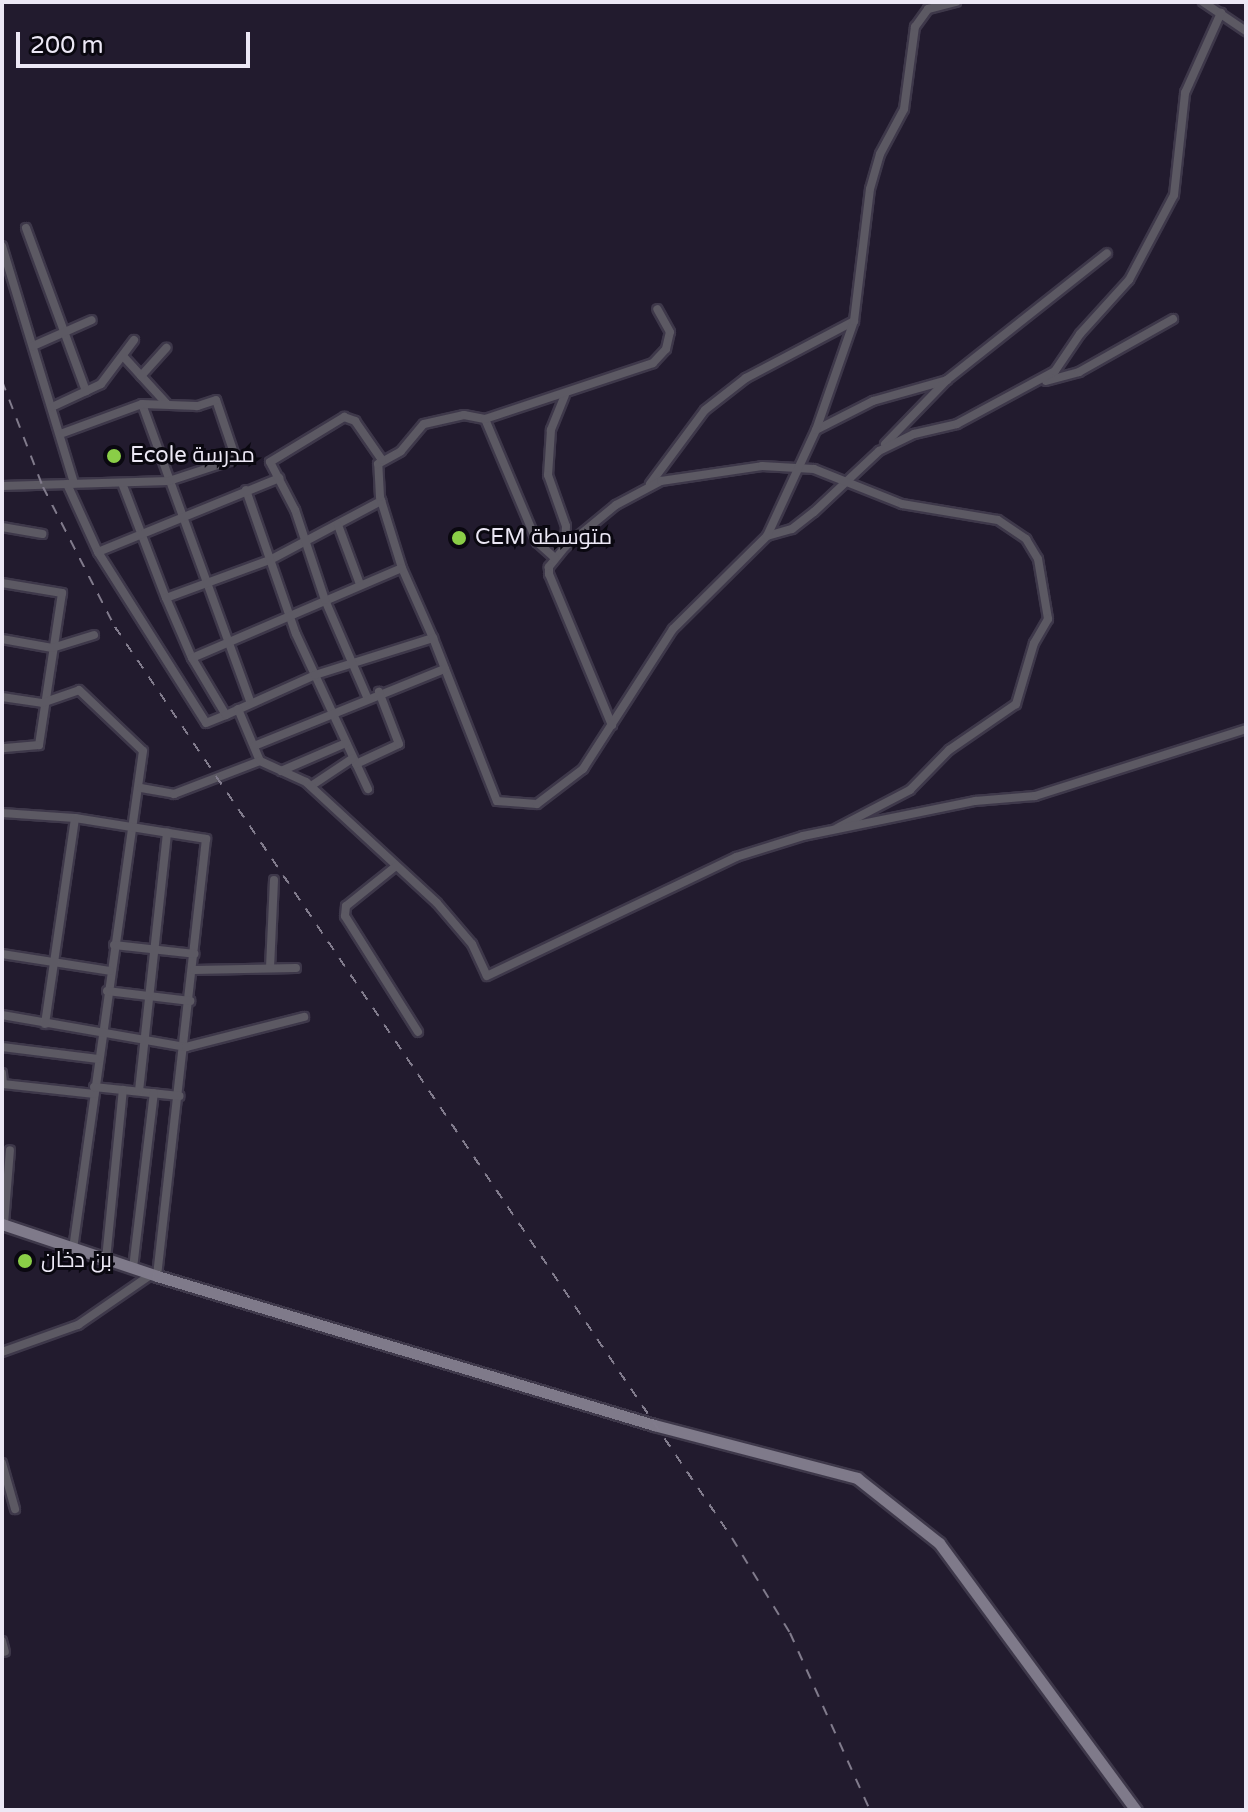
<!DOCTYPE html>
<meta charset="utf-8">
<style>
body{margin:0}
#map{position:relative;width:1248px;height:1812px;overflow:hidden;background:#221b2e;font-family:"Varela Round",Cairo,sans-serif}
div>[style]{position:absolute}
[style*='--x']{left:calc(var(--x)*1px);top:calc(var(--y)*1px);width:calc(var(--w)*1px);rotate:calc(var(--a)*1deg)}
.roads{filter:drop-shadow(2px 0 #3e384a) drop-shadow(-2px 0 #3e384a) drop-shadow(0 2px #3e384a) drop-shadow(0 -2px #3e384a)}
.street>*{height:8px;margin:-4px;padding:0 4px;transform-origin:4px;border-radius:4px;background:#5c5963}
.secondary>*{height:11px;margin:-5.5px;padding:0 5.5px;transform-origin:5.5px;border-radius:5.5px;background:#7f7a8a}
.rail>*{height:2px;margin-top:-1px;transform-origin:0;background:repeating-linear-gradient(90deg,#817b8c 0 10px,transparent 0 20px)}
.dots>*{width:22px;height:22px;translate:-50% -50%;box-sizing:border-box;border:4px solid #0a0810;border-radius:50%}
span{translate:-50% -50%;white-space:nowrap;text-align:center;line-height:1.15;-webkit-text-stroke:6px #0a0810;paint-order:stroke}
.poi-label{font-size:22px;color:#ece8f5}
.left{translate:0 -50%;text-align:left}
.frame{position:absolute;inset:0;border:4px solid #ece8f5;pointer-events:none}
.scale{position:absolute;left:16px;top:32px;width:234px;height:36px;box-sizing:border-box;border:4px solid #ece8f5;border-top:0;padding-left:10px;font-size:24px;line-height:28px;white-space:nowrap;color:#ece8f5;-webkit-text-stroke:6px #0a0810;paint-order:stroke}
</style>
<div id="map">
<div class="roads">
<div class="street">
<i style="--x:1203;--y:2;--w:52;--a:34"></i>
<i style="--x:26;--y:228;--w:174;--a:69.8"></i>
<i style="--x:2;--y:246;--w:248;--a:73.1"></i>
<i style="--x:33;--y:346;--w:64;--a:-23.8"></i>
<i style="--x:123;--y:356;--w:64;--a:47.5"></i>
<i style="--x:141;--y:376;--w:38;--a:-48"></i>
<i style="--x:1046;--y:381;--w:34;--a:-15"></i>
<i style="--x:1079;--y:372;--w:108;--a:-29.4"></i>
<i style="--x:565;--y:395;--w:38;--a:112"></i>
<i style="--x:551;--y:430;--w:45;--a:93.8"></i>
<i style="--x:548;--y:475;--w:54;--a:70.6"></i>
<i style="--x:566;--y:526;--w:21;--a:93"></i>
<i style="--x:565;--y:547;--w:26;--a:129"></i>
<i style="--x:549;--y:567;--w:7;--a:90"></i>
<i style="--x:549;--y:574;--w:164;--a:67.4"></i>
<i style="--x:142;--y:404;--w:318;--a:70"></i>
<i style="--x:52;--y:407;--w:54;--a:-25.1"></i>
<i style="--x:101;--y:384;--w:55;--a:-53.1"></i>
<i style="--x:485;--y:419;--w:134;--a:67.1"></i>
<i style="--x:537;--y:542;--w:24;--a:42"></i>
<i style="--x:816;--y:430;--w:64;--a:-27"></i>
<i style="--x:873;--y:401;--w:77;--a:-15.8"></i>
<i style="--x:885;--y:444;--w:89;--a:-45.9"></i>
<i style="--x:947;--y:380;--w:204;--a:-38.4"></i>
<i style="--x:122;--y:483;--w:123;--a:69.1"></i>
<i style="--x:166;--y:598;--w:111;--a:-20.1"></i>
<i style="--x:270;--y:560;--w:126;--a:-28"></i>
<i style="--x:67;--y:484;--w:75;--a:65.5"></i>
<i style="--x:98;--y:552;--w:202;--a:57.7"></i>
<i style="--x:206;--y:723;--w:22;--a:-22"></i>
<i style="--x:650;--y:484;--w:92;--a:-53.4"></i>
<i style="--x:705;--y:410;--w:52;--a:-38"></i>
<i style="--x:746;--y:378;--w:122;--a:-27.8"></i>
<i style="--x:2;--y:486;--w:167;--a:-1.7"></i>
<i style="--x:169;--y:481;--w:71;--a:-18.2"></i>
<i style="--x:236;--y:459;--w:62;--a:-108.7"></i>
<i style="--x:216;--y:400;--w:20;--a:162"></i>
<i style="--x:197;--y:406;--w:55;--a:-177.9"></i>
<i style="--x:142;--y:404;--w:87;--a:159.9"></i>
<i style="--x:246;--y:490;--w:152;--a:70.9"></i>
<i style="--x:296;--y:634;--w:171;--a:65.1"></i>
<i style="--x:338;--y:525;--w:63;--a:69.6"></i>
<i style="--x:2;--y:527;--w:41;--a:9.9"></i>
<i style="--x:767;--y:536;--w:26;--a:-16"></i>
<i style="--x:792;--y:529;--w:28;--a:-38"></i>
<i style="--x:814;--y:512;--w:89;--a:-43.2"></i>
<i style="--x:879;--y:451;--w:39;--a:-26"></i>
<i style="--x:914;--y:434;--w:44;--a:-13.1"></i>
<i style="--x:957;--y:424;--w:111;--a:-28.4"></i>
<i style="--x:1055;--y:371;--w:45;--a:-56"></i>
<i style="--x:1080;--y:334;--w:73;--a:-47.8"></i>
<i style="--x:1129;--y:280;--w:96;--a:-62.1"></i>
<i style="--x:1174;--y:195;--w:103;--a:-83.8"></i>
<i style="--x:1185;--y:93;--w:88;--a:-65.8"></i>
<i style="--x:565;--y:547;--w:66;--a:-39.5"></i>
<i style="--x:616;--y:505;--w:51;--a:-28.1"></i>
<i style="--x:661;--y:481;--w:102;--a:-8.4"></i>
<i style="--x:762;--y:466;--w:52;--a:3.3"></i>
<i style="--x:814;--y:469;--w:95;--a:21.7"></i>
<i style="--x:902;--y:504;--w:97;--a:9.5"></i>
<i style="--x:998;--y:520;--w:34;--a:34"></i>
<i style="--x:1026;--y:539;--w:23;--a:59"></i>
<i style="--x:1038;--y:559;--w:61;--a:80.5"></i>
<i style="--x:1048;--y:619;--w:28;--a:120"></i>
<i style="--x:1034;--y:643;--w:64;--a:106.4"></i>
<i style="--x:1016;--y:704;--w:81;--a:145.5"></i>
<i style="--x:949;--y:750;--w:56;--a:134.3"></i>
<i style="--x:910;--y:790;--w:82;--a:152.5"></i>
<i style="--x:98;--y:552;--w:196;--a:-22.2"></i>
<i style="--x:2;--y:583;--w:61;--a:9.5"></i>
<i style="--x:62;--y:593;--w:154;--a:98.6"></i>
<i style="--x:39;--y:745;--w:37;--a:175"></i>
<i style="--x:166;--y:598;--w:65;--a:66.6"></i>
<i style="--x:192;--y:658;--w:66;--a:59.2"></i>
<i style="--x:226;--y:715;--w:98;--a:-24.2"></i>
<i style="--x:315;--y:675;--w:124;--a:-17.4"></i>
<i style="--x:433;--y:638;--w:77;--a:-113.9"></i>
<i style="--x:402;--y:568;--w:74;--a:-107.2"></i>
<i style="--x:380;--y:497;--w:33;--a:-93"></i>
<i style="--x:378;--y:464;--w:26;--a:-29"></i>
<i style="--x:401;--y:451;--w:35;--a:-50"></i>
<i style="--x:424;--y:424;--w:41;--a:-12.7"></i>
<i style="--x:464;--y:415;--w:21;--a:11"></i>
<i style="--x:485;--y:419;--w:177;--a:-18.4"></i>
<i style="--x:653;--y:363;--w:19;--a:-47"></i>
<i style="--x:666;--y:349;--w:17;--a:-77"></i>
<i style="--x:670;--y:332;--w:26;--a:-119"></i>
<i style="--x:433;--y:638;--w:175;--a:68.6"></i>
<i style="--x:497;--y:801;--w:40;--a:4.3"></i>
<i style="--x:537;--y:804;--w:58;--a:-37.3"></i>
<i style="--x:583;--y:769;--w:166;--a:-57.3"></i>
<i style="--x:673;--y:629;--w:132;--a:-44.7"></i>
<i style="--x:767;--y:536;--w:117;--a:-65.2"></i>
<i style="--x:816;--y:430;--w:115;--a:-70.8"></i>
<i style="--x:854;--y:321;--w:133;--a:-83.1"></i>
<i style="--x:870;--y:189;--w:36;--a:-74"></i>
<i style="--x:880;--y:154;--w:51;--a:-61.9"></i>
<i style="--x:904;--y:109;--w:83;--a:-82.4"></i>
<i style="--x:915;--y:27;--w:22;--a:-54"></i>
<i style="--x:928;--y:9;--w:29;--a:-14"></i>
<i style="--x:2;--y:639;--w:51;--a:10.2"></i>
<i style="--x:52;--y:648;--w:44;--a:-17.2"></i>
<i style="--x:192;--y:658;--w:228;--a:-23.2"></i>
<i style="--x:2;--y:697;--w:40;--a:8.5"></i>
<i style="--x:42;--y:703;--w:39;--a:-19"></i>
<i style="--x:79;--y:690;--w:88;--a:43.6"></i>
<i style="--x:143;--y:751;--w:503;--a:98"></i>
<i style="--x:367;--y:697;--w:106;--a:-113.4"></i>
<i style="--x:325;--y:600;--w:95;--a:-108.4"></i>
<i style="--x:295;--y:510;--w:54;--a:-117.5"></i>
<i style="--x:270;--y:462;--w:87;--a:-31.3"></i>
<i style="--x:344;--y:417;--w:12;--a:20"></i>
<i style="--x:355;--y:421;--w:47;--a:55.3"></i>
<i style="--x:238;--y:709;--w:56;--a:67.1"></i>
<i style="--x:254;--y:746;--w:206;--a:-22"></i>
<i style="--x:356;--y:764;--w:47;--a:-24.9"></i>
<i style="--x:399;--y:744;--w:56;--a:-111"></i>
<i style="--x:281;--y:771;--w:71;--a:-23.3"></i>
<i style="--x:311;--y:786;--w:50;--a:-33.7"></i>
<i style="--x:141;--y:788;--w:34;--a:10"></i>
<i style="--x:174;--y:794;--w:92;--a:-21"></i>
<i style="--x:260;--y:761;--w:51;--a:24.5"></i>
<i style="--x:306;--y:782;--w:178;--a:42.7"></i>
<i style="--x:437;--y:903;--w:54;--a:49.5"></i>
<i style="--x:472;--y:944;--w:35;--a:65"></i>
<i style="--x:487;--y:976;--w:276;--a:-25.5"></i>
<i style="--x:736;--y:857;--w:70;--a:-17.4"></i>
<i style="--x:803;--y:836;--w:176;--a:-11.5"></i>
<i style="--x:975;--y:801;--w:60;--a:-4.8"></i>
<i style="--x:1035;--y:796;--w:221;--a:-17.6"></i>
<i style="--x:2;--y:813;--w:73;--a:3.9"></i>
<i style="--x:75;--y:818;--w:133;--a:9.1"></i>
<i style="--x:206;--y:839;--w:440;--a:96.4"></i>
<i style="--x:396;--y:866;--w:64;--a:141.3"></i>
<i style="--x:346;--y:906;--w:10;--a:96"></i>
<i style="--x:345;--y:916;--w:137;--a:57.8"></i>
<i style="--x:114;--y:945;--w:81;--a:6.3"></i>
<i style="--x:2;--y:954;--w:109;--a:8.9"></i>
<i style="--x:270;--y:968;--w:88;--a:-87.4"></i>
<i style="--x:194;--y:970;--w:102;--a:-1.1"></i>
<i style="--x:107;--y:991;--w:84;--a:6.9"></i>
<i style="--x:2;--y:1015;--w:187;--a:9.9"></i>
<i style="--x:186;--y:1047;--w:122;--a:-14.3"></i>
<i style="--x:45;--y:1024;--w:208;--a:-81.7"></i>
<i style="--x:2;--y:1047;--w:97;--a:7.1"></i>
<i style="--x:2;--y:1073;--w:11;--a:85"></i>
<i style="--x:3;--y:1084;--w:92;--a:6.3"></i>
<i style="--x:94;--y:1087;--w:86;--a:6"></i>
<i style="--x:139;--y:1091;--w:260;--a:-83.8"></i>
<i style="--x:4;--y:1224;--w:74;--a:-85.4"></i>
<i style="--x:106;--y:1259;--w:170;--a:-84.3"></i>
<i style="--x:133;--y:1268;--w:176;--a:-83.2"></i>
<i style="--x:2;--y:1352;--w:81;--a:-19.6"></i>
<i style="--x:78;--y:1325;--w:90;--a:-34.6"></i>
<i style="--x:2;--y:1463;--w:48;--a:74.2"></i>
<i style="--x:2;--y:1641;--w:11;--a:75"></i>
</div>
<div class="secondary">
<i style="--x:2;--y:1224;--w:163;--a:18.5"></i>
<i style="--x:157;--y:1276;--w:519;--a:16.69"></i>
<i style="--x:654;--y:1425;--w:210;--a:14.6"></i>
<i style="--x:857;--y:1478;--w:105;--a:38.4"></i>
<i style="--x:939;--y:1543;--w:332;--a:53.6"></i>
</div>
</div>
<div class="rail">
<i style="--x:2;--y:381;--w:114;--a:68.9"></i>
<i style="--x:43;--y:487;--w:157;--a:62.8"></i>
<i style="--x:115;--y:627;--w:1100;--a:55.89"></i>
<i style="--x:732;--y:1538;--w:111;--a:58.6"></i>
<i style="--x:790;--y:1633;--w:194;--a:65.7"></i>
</div>
<div class="dots">
<i style="left:114px;top:456px;background:#8ace47"></i>
<i style="left:459px;top:538px;background:#8ace47"></i>
<i style="left:25px;top:1261px;background:#8ace47"></i>
</div>
<div class="poi-label">
<span class="left" style="left:130px;top:456px">Ecole مدرسة</span>
<span class="left" style="left:475px;top:538px">CEM متوسطة</span>
<span class="left" style="left:41px;top:1261px">بن دخان</span>
</div>
<div class="frame"></div>
<div class="scale">200 m</div>
</div>
